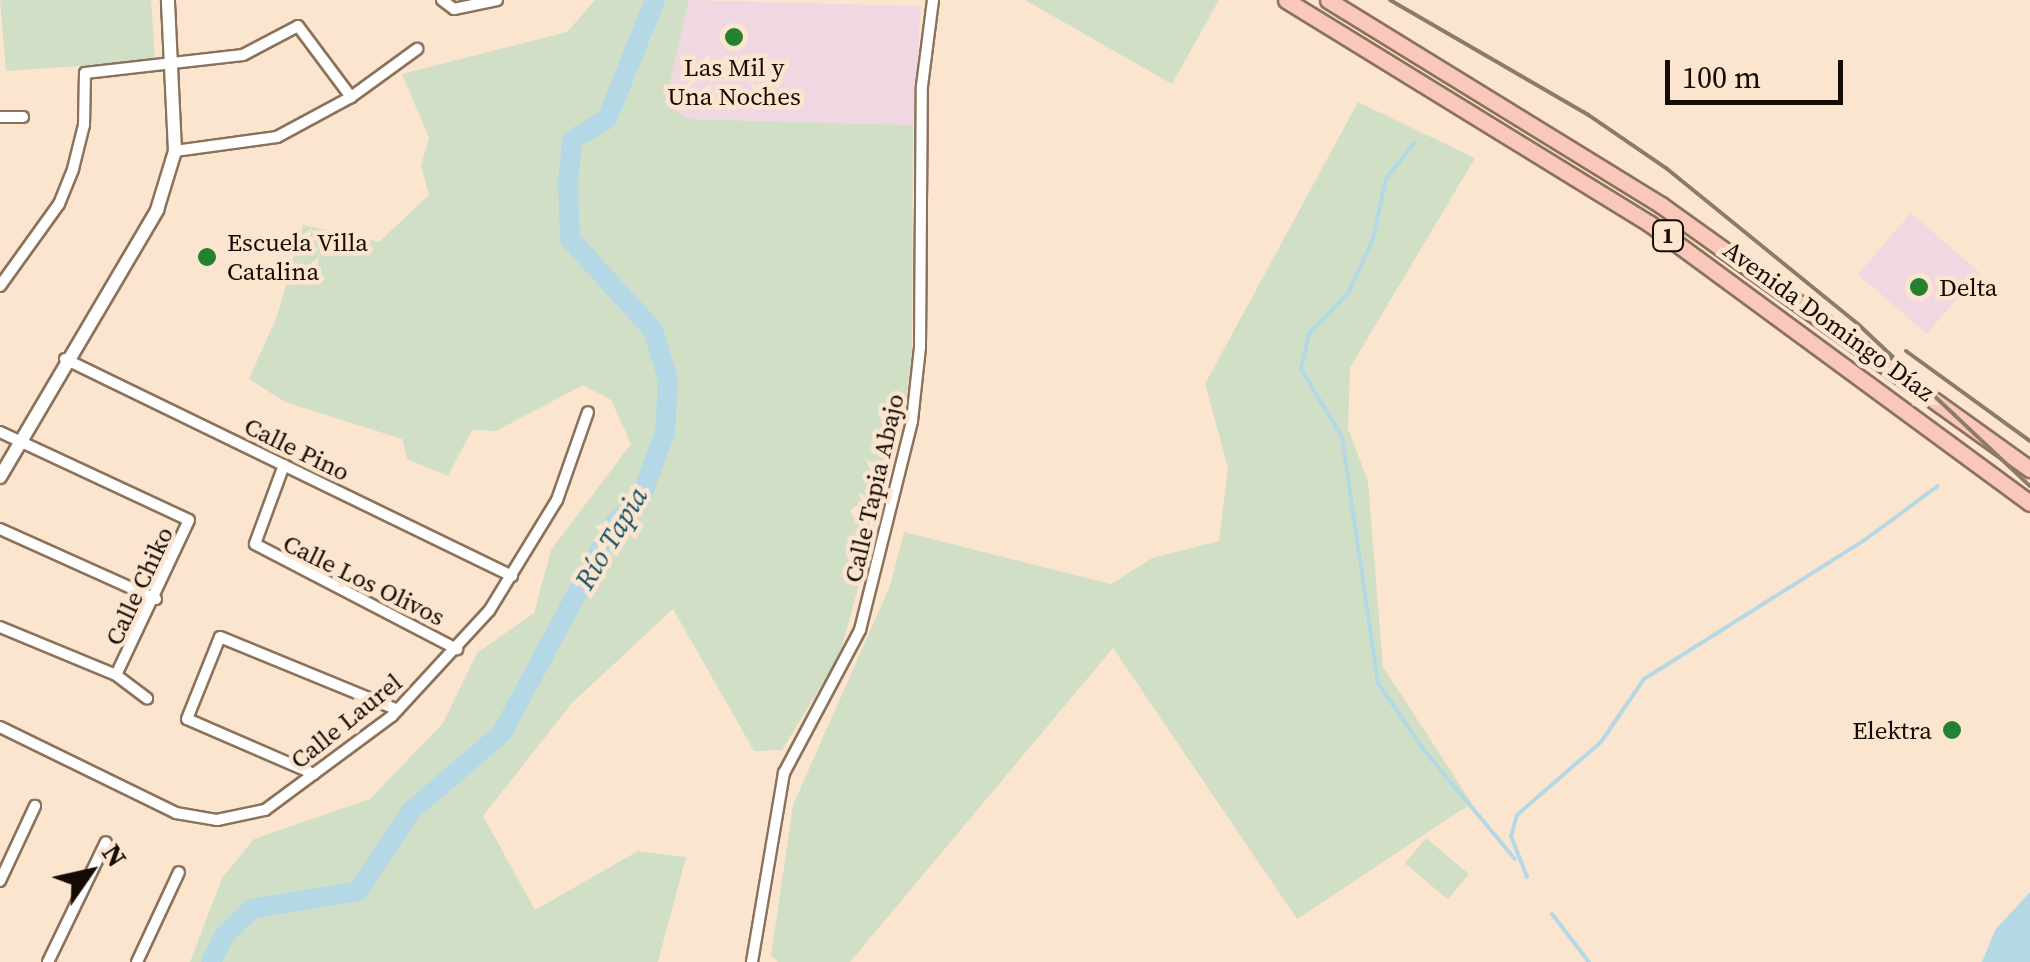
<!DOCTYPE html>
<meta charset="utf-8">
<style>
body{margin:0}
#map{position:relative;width:2030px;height:962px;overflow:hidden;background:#fce5cf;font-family:"Source Serif 4",serif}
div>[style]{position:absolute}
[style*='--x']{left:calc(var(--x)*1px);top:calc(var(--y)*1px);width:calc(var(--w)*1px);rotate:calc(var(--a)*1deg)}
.commercial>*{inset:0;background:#f0d8e2;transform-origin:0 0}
.green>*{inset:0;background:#d2dfc7;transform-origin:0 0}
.water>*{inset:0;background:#b5d8e6}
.stream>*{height:4px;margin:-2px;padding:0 2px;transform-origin:2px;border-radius:2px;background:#b5d8e6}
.river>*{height:20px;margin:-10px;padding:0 10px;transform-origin:10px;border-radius:10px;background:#b5d8e6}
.roads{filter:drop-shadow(2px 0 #8b725a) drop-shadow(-2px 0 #8b725a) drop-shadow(0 2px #8b725a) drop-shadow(0 -2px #8b725a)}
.minor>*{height:10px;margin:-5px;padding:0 5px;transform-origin:5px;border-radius:5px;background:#fff}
.tertiary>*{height:12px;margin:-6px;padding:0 6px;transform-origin:6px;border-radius:6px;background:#fff}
.primary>*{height:15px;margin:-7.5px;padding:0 7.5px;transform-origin:7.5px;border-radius:7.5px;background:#fac8bb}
.rail>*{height:4px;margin:-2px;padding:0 2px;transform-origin:2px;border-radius:2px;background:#8b7b6c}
.dots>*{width:28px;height:28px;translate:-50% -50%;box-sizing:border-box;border:5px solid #fce5cf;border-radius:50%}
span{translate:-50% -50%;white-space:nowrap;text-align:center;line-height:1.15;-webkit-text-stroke:9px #fce5cf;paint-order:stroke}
.shield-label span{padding:2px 8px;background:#fce5cf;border:2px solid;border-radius:8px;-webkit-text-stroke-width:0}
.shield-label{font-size:22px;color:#140b04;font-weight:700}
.poi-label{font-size:25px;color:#140b04}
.left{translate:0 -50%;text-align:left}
.right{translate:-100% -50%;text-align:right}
.street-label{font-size:25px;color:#140b04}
.water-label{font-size:28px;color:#0d5367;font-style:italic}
.north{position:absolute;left:40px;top:822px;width:100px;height:100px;-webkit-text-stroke:8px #fce5cf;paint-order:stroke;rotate:56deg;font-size:28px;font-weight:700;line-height:40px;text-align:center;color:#140b04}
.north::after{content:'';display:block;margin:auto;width:35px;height:45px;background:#140b04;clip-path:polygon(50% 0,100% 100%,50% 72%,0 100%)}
.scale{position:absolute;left:1665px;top:60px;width:178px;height:45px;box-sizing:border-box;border:5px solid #140b04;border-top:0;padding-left:12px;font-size:30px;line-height:35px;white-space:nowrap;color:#140b04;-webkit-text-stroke:8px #fce5cf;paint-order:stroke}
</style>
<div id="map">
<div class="commercial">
<i style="clip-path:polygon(689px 0,921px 6px,913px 125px,690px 119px,665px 105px)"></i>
<i style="left:1911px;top:213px;width:91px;height:81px;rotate:41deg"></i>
</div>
<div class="green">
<i style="clip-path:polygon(0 0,151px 0,155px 61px,6px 71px)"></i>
<i style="clip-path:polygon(595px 0,689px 0,665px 105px,690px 119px,913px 125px,912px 353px,904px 417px,840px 655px,782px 750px,754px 751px,673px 609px,572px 703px,483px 816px,535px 910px,638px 851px,686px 857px,658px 962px,190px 962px,222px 878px,254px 839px,370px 799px,443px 723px,477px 653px,534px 613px,551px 550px,631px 444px,611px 400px,583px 385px,496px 431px,472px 430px,448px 476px,407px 459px,402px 439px,285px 402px,249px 379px,277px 316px,303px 225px,379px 242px,429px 195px,421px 166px,429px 138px,402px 74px,567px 32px)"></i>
<i style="clip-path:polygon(1025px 0,1219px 0,1172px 84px)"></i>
<i style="clip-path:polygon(1358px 102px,1475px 158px,1350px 368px,1348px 429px,1368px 481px,1383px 667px,1472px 803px,1297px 919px,1113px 648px,850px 962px,778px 962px,771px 956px,793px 805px,890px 586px,904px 532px,1111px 584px,1152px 558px,1219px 541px,1228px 468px,1205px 384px)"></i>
<i style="left:1426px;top:838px;width:56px;height:33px;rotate:40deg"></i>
</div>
<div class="water">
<i style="clip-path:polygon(2030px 892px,2030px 962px,1982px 962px,1995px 930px)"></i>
</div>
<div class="stream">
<i style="--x:1414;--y:143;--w:46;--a:127.9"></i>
<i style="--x:1386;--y:179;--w:61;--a:102.2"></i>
<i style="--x:1373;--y:239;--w:58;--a:114.4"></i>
<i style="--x:1349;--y:292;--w:58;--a:133.6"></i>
<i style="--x:1309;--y:334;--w:36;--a:103"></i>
<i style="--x:1301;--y:369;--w:79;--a:58.9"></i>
<i style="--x:1342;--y:437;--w:249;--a:81.7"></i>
<i style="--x:1378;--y:683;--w:80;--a:55.7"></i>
<i style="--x:1423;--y:749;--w:143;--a:50.1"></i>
<i style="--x:1527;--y:877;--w:44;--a:-111.3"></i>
<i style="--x:1511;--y:836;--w:22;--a:-74"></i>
<i style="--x:1517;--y:815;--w:111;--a:-41"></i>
<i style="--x:1601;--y:742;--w:76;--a:-55.7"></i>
<i style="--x:1644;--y:679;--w:262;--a:-32.2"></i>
<i style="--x:1866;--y:539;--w:89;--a:-36.4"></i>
<i style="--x:1552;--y:914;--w:61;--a:52.4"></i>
</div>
<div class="river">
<i style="--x:211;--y:962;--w:30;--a:-63"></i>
<i style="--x:225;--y:935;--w:37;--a:-44"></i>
<i style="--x:252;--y:909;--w:108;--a:-9.6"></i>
<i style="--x:358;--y:891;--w:96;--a:-56.5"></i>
<i style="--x:411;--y:811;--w:120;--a:-40.6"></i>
<i style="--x:502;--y:733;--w:237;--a:-61.8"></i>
<i style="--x:614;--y:524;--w:35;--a:-43"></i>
<i style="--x:640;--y:500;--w:72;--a:-69.8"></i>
<i style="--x:665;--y:432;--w:52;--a:-86.7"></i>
<i style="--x:668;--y:380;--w:52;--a:-106.7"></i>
<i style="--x:653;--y:330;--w:123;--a:-132.4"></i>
<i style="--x:570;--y:239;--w:56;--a:-92"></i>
<i style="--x:568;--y:183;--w:43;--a:-84.7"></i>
<i style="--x:572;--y:140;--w:41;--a:-31"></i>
<i style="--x:607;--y:119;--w:128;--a:-68"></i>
</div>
<div class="roads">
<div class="minor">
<i style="--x:442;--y:0;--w:15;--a:37"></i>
<i style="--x:454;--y:9;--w:44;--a:-11.8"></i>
<i style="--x:0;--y:117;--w:23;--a:0"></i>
<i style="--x:175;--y:151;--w:103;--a:-7.8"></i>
<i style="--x:277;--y:137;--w:84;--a:-28.4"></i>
<i style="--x:351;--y:97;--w:82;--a:-36"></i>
<i style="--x:0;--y:286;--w:101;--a:-54.3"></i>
<i style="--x:59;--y:204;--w:38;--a:-68"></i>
<i style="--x:73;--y:169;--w:45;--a:-76"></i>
<i style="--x:84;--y:125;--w:52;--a:-88.9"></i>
<i style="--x:85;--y:73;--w:159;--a:-6.5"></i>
<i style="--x:243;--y:55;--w:62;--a:-27.8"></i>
<i style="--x:298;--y:26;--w:89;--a:53.3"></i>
<i style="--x:65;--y:359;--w:497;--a:25.9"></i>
<i style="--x:0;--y:432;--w:208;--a:25"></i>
<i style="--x:189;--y:520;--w:171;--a:115.2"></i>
<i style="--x:284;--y:465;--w:84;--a:110.2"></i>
<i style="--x:255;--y:544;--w:228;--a:27.5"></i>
<i style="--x:0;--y:529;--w:171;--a:24.2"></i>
<i style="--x:0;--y:627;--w:126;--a:22.5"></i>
<i style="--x:116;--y:675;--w:39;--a:37"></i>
<i style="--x:0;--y:727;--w:196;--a:26"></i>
<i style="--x:176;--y:813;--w:42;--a:9.7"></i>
<i style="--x:217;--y:820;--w:49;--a:-11.8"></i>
<i style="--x:265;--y:810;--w:158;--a:-36.5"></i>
<i style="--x:392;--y:716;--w:143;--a:-47.3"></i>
<i style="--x:489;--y:611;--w:130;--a:-58.5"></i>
<i style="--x:557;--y:500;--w:93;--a:-70.6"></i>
<i style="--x:314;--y:774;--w:138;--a:-156.6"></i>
<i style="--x:187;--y:719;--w:88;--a:-68.1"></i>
<i style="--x:220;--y:637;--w:192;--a:22.3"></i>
<i style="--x:0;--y:881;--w:83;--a:-65"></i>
<i style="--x:48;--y:962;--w:133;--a:-64.2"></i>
<i style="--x:137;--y:962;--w:99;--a:-65"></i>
<i style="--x:752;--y:962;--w:192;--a:-80.4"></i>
<i style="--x:784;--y:773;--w:162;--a:-62"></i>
<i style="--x:860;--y:630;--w:215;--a:-76"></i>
<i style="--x:912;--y:421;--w:74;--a:-83.8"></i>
<i style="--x:920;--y:347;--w:261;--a:-89.6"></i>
<i style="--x:922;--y:86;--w:87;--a:-82.7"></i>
</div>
<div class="tertiary">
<i style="--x:0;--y:477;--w:310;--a:-59.5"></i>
<i style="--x:157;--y:210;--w:62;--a:-73"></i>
<i style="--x:175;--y:151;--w:151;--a:-92.7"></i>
</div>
<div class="primary">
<i style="--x:1286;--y:0;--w:427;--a:31.6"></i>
<i style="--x:1650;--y:224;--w:471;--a:36.3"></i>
<i style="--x:1328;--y:0;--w:391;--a:31.6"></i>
<i style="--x:1661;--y:205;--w:454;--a:35.6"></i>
</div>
</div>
<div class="rail">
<i style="--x:1390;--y:0;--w:228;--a:30.1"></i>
<i style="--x:1587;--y:114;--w:96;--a:34.4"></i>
<i style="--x:1666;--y:168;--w:249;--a:39.1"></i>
<i style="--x:1859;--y:325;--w:235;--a:43.3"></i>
<i style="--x:1906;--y:351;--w:153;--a:36"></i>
</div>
<div class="dots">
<i style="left:734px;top:37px;background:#248132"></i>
<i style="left:207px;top:257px;background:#248132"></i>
<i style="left:1919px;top:287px;background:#248132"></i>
<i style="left:1952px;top:730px;background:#248132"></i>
</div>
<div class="shield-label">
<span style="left:1668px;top:236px">1</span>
</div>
<div class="poi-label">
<span style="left:734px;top:82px">Las Mil y<br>Una Noches</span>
<span class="left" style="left:227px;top:257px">Escuela Villa<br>Catalina</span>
<span class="left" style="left:1939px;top:287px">Delta</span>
<span class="right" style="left:1932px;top:730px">Elektra</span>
</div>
<div class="street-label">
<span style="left:1829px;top:321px;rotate:36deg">Avenida Domingo Díaz</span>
<span style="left:297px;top:449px;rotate:26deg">Calle Pino</span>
<span style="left:874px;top:488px;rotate:-77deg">Calle Tapia Abajo</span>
<span style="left:364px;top:580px;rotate:26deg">Calle Los Olivos</span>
<span style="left:139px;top:586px;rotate:-65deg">Calle Chiko</span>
<span style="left:346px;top:721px;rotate:-39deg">Calle Laurel</span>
</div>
<div class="water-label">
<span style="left:611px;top:538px;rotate:-59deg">Río Tapia</span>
</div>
<div class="north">N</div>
<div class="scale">100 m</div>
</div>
